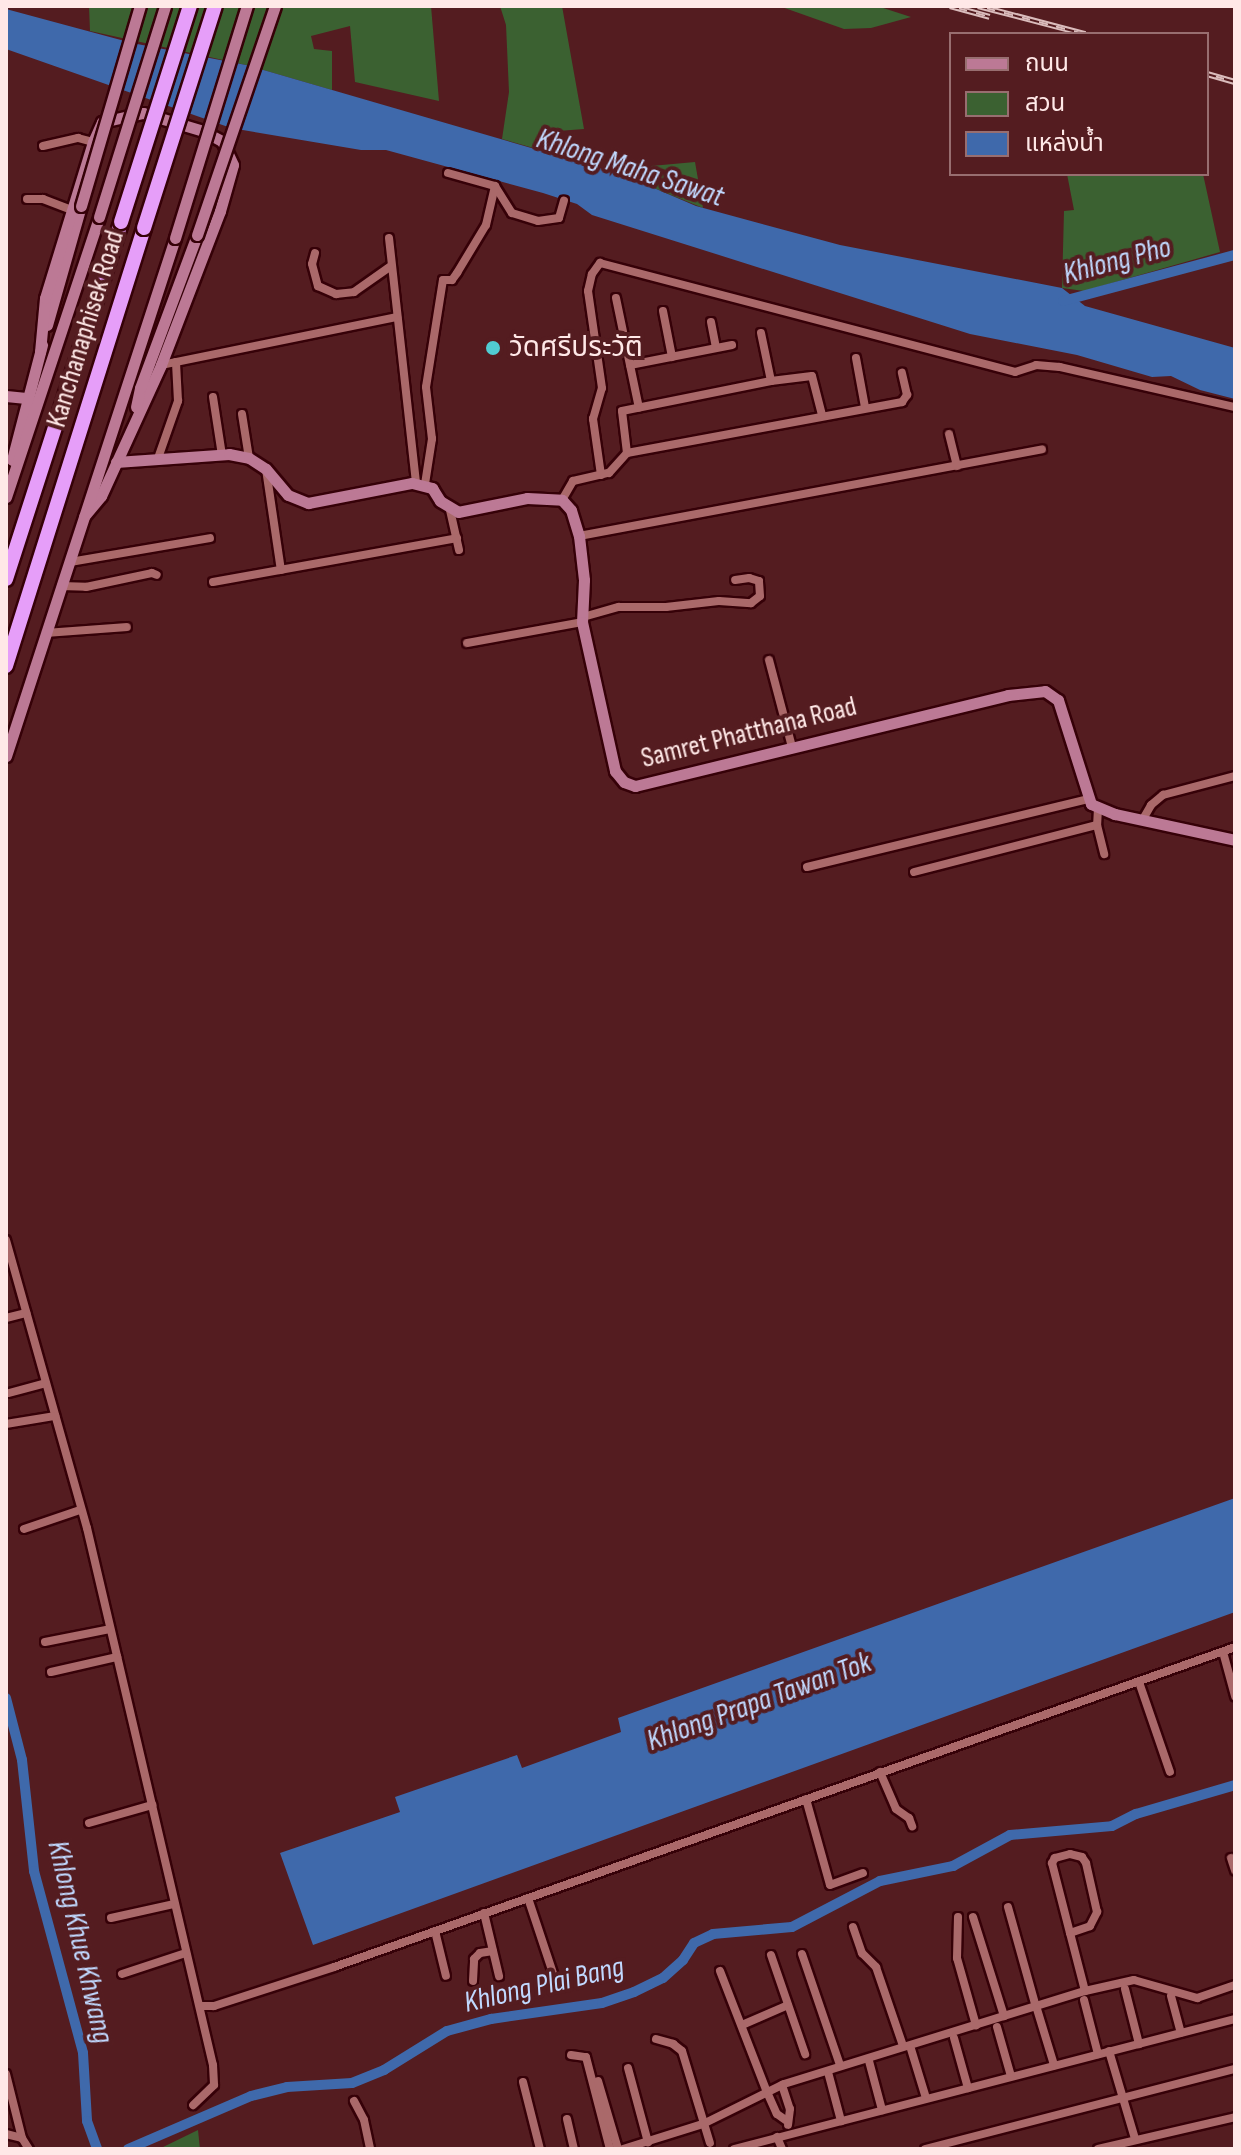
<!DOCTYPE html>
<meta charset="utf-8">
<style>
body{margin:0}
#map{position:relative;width:1241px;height:2155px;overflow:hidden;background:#541c20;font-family:"Sofia Sans Condensed","Noto Sans Thai",sans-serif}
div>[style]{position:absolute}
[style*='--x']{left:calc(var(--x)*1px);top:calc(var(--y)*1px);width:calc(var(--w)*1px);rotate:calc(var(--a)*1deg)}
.green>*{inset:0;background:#3b6131}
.water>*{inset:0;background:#3f69ab}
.canal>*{height:10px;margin:-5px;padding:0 5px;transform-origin:5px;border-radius:5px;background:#3f69ab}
.roads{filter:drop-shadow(2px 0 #360108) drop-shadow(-2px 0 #360108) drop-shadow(0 2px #360108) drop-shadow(0 -2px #360108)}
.street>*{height:8px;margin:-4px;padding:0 4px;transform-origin:4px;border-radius:4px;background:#aa696a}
.secondary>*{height:11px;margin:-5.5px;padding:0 5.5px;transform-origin:5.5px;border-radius:5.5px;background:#bc7995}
.highway>*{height:14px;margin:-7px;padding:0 7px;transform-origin:7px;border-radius:7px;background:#e69ef9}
.rail>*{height:6px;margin-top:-3px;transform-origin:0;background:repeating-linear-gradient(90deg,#541c20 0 9px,#dabcbc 0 18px);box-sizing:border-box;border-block:2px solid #dabcbc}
.bridges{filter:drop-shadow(2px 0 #360108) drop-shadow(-2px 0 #360108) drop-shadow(0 2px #360108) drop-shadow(0 -2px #360108)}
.secondary-bridge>*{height:11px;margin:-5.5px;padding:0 5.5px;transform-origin:5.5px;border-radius:5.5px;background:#bc7995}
.highway-bridge>*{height:14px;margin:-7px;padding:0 7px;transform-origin:7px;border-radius:7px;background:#e69ef9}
.dots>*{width:22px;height:22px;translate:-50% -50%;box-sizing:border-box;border:4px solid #541c20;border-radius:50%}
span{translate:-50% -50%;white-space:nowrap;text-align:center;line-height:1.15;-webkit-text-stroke:8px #541c20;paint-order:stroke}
.street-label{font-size:28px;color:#ffe8e7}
.poi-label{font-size:28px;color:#ffe8e7}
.left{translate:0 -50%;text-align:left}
.water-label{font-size:30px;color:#c1d9ff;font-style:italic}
.frame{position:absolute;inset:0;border:8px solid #ffe8e7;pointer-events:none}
.legend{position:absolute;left:949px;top:32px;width:260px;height:144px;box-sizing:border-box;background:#541c20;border:2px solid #986e70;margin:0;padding:10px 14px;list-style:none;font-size:24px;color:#ffe8e7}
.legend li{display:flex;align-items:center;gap:16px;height:40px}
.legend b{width:40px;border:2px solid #986e70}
</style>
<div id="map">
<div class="green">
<i style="clip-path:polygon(89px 6px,431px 6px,439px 101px,355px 82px,350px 26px,311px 36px,314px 49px,332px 51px,332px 90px,246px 65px,90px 31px)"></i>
<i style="clip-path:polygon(500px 6px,562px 6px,584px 129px,558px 131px,558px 155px,502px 139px,509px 92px,506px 25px)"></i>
<i style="clip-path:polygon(779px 6px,877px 6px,911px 17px,871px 28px,844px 29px)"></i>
<i style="clip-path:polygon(695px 162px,703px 208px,654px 188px,651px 166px)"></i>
<i style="clip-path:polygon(1067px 174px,1203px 174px,1220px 252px,1084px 291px,1062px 288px,1064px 211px,1074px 210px)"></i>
<i style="clip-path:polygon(198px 2130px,200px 2149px,159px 2149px)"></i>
</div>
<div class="water">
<i style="clip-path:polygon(6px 9px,132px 43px,246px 65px,621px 174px,696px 206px,840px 245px,1062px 288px,1085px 306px,1235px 348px,1235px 399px,1200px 390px,1171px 376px,1152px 377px,1077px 355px,970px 334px,592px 215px,577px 204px,543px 193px,386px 150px,361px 150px,231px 128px,6px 49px)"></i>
<i style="clip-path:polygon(1235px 1498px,1235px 1612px,313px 1945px,280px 1853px,400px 1812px,395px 1797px,517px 1755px,522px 1768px,621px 1732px,618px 1718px)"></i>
</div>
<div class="canal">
<i style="--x:1063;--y:301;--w:178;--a:-15"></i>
<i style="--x:6;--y:1698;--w:64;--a:75.5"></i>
<i style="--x:22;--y:1760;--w:112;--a:83.8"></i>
<i style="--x:34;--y:1871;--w:188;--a:74.9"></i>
<i style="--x:83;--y:2053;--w:68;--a:86.6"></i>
<i style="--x:87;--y:2121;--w:30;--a:70"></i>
<i style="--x:128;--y:2149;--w:134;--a:-23.3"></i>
<i style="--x:251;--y:2096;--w:37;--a:-14"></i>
<i style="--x:287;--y:2087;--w:65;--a:-3.5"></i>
<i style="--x:352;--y:2083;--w:35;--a:-22"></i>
<i style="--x:384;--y:2070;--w:74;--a:-31.8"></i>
<i style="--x:447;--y:2031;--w:46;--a:-15.3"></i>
<i style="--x:491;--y:2019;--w:112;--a:-8.2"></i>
<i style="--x:602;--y:2003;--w:34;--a:-19"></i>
<i style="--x:634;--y:1992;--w:32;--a:-26"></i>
<i style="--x:663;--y:1978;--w:27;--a:-42"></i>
<i style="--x:683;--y:1960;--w:20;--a:-57"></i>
<i style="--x:694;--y:1943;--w:21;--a:-25"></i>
<i style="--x:713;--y:1934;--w:79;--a:-5.1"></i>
<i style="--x:792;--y:1927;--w:99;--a:-27.6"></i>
<i style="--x:880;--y:1881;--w:75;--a:-11.6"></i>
<i style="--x:953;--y:1866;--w:65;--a:-28.5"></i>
<i style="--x:1010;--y:1835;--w:102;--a:-5"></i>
<i style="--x:1112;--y:1826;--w:27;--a:-27"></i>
<i style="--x:1136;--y:1814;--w:103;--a:-16.3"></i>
</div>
<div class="roads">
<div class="street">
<i style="--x:43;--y:146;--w:36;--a:-13"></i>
<i style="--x:78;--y:138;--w:16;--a:15"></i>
<i style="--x:448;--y:173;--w:49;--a:15.5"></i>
<i style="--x:495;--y:186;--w:32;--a:58"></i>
<i style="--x:512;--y:213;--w:27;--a:17"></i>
<i style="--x:538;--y:221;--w:21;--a:-8"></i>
<i style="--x:559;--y:218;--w:18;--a:-74"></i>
<i style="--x:27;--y:199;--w:16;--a:0"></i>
<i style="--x:43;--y:199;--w:30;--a:21"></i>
<i style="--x:389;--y:238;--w:247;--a:83.7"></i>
<i style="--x:315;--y:253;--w:11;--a:105"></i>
<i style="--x:312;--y:264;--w:23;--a:75"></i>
<i style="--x:318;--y:286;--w:20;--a:24"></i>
<i style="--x:336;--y:294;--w:18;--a:-6"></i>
<i style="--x:354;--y:292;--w:45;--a:-35.1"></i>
<i style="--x:616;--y:298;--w:112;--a:78.2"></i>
<i style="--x:663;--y:311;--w:47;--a:78.9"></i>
<i style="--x:711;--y:322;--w:26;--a:79"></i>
<i style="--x:761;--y:333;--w:49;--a:78.2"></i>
<i style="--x:856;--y:358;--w:50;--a:79.6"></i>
<i style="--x:161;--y:365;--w:241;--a:-11.5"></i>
<i style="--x:630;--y:365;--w:104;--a:-11.1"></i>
<i style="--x:213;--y:397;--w:59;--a:81.2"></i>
<i style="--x:242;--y:414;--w:45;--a:81"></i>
<i style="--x:949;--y:434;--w:33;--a:76"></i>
<i style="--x:627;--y:453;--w:42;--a:-96.8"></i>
<i style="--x:622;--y:411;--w:152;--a:-11.4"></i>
<i style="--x:771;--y:381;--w:41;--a:-7"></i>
<i style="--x:812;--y:376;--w:40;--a:75.6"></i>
<i style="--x:157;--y:461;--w:64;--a:-70.7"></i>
<i style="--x:178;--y:401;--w:39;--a:-93"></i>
<i style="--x:266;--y:469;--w:102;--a:81.6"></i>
<i style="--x:601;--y:475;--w:57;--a:-98.1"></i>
<i style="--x:593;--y:419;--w:32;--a:-74"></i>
<i style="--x:602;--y:388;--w:98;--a:-98.2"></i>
<i style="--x:588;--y:291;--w:17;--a:-77"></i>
<i style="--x:592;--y:274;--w:14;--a:-54"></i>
<i style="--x:600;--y:263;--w:429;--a:14.7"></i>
<i style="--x:1015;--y:372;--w:22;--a:-18"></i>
<i style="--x:1036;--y:365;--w:24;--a:5"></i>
<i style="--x:1060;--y:367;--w:180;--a:12.9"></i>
<i style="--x:425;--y:484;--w:46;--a:-81.2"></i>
<i style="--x:432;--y:439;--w:52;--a:-96.6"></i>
<i style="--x:426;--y:387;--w:108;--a:-81"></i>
<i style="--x:443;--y:280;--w:9;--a:0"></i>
<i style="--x:452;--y:280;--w:9;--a:-54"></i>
<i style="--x:457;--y:273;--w:56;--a:-58.9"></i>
<i style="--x:486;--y:225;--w:40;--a:-77"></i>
<i style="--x:562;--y:500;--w:22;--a:-60"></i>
<i style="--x:573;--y:481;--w:37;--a:-13"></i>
<i style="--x:609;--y:473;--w:27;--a:-48"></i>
<i style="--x:627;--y:453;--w:280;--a:-10.5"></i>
<i style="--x:902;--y:402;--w:9;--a:-54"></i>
<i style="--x:907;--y:395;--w:23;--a:-103"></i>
<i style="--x:450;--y:510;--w:41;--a:77.3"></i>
<i style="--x:579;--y:536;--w:471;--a:-10.6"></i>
<i style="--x:70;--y:562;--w:142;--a:-9.7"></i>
<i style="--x:213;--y:582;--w:248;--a:-10.2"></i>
<i style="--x:61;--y:586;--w:25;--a:2"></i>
<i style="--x:86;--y:587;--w:67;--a:-12"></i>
<i style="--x:152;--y:573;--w:5;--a:22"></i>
<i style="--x:583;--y:617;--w:37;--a:-16"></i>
<i style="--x:619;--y:607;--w:47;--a:0"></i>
<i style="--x:666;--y:607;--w:53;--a:-6.5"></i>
<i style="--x:719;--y:601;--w:32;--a:4"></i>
<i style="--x:751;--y:603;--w:11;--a:-38"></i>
<i style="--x:760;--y:596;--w:15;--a:-94"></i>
<i style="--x:759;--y:581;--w:10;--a:-163"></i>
<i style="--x:749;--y:578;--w:14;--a:172"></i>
<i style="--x:46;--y:633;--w:81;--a:-4.2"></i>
<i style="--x:467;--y:643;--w:117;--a:-10.3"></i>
<i style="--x:769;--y:660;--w:90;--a:75.2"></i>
<i style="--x:1098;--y:808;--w:17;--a:93"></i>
<i style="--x:1097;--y:825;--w:30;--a:76"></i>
<i style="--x:1143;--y:819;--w:16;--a:-60"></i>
<i style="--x:1151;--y:805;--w:16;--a:-40"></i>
<i style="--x:1163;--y:795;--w:74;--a:-14.8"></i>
<i style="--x:807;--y:867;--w:289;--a:-13.6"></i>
<i style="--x:914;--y:872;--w:189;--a:-14.4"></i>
<i style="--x:6;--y:1240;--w:299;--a:74.3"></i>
<i style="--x:87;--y:1528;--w:552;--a:76.8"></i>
<i style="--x:213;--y:2065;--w:20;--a:87"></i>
<i style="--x:214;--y:2085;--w:29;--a:136"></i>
<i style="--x:6;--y:1318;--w:21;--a:-14"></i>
<i style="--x:9;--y:1393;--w:38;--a:-15"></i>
<i style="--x:6;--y:1424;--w:50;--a:-9.3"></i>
<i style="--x:24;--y:1529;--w:59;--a:-18.7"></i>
<i style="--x:45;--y:1642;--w:66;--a:-11.3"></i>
<i style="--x:1223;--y:1652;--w:46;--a:74.7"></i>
<i style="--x:51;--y:1672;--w:68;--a:-12.8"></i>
<i style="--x:1139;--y:1682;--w:95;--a:71"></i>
<i style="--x:880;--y:1772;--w:40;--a:66.6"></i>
<i style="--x:896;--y:1809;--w:16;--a:35"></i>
<i style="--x:909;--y:1818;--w:9;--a:69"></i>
<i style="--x:806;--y:1799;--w:89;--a:74.4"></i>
<i style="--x:830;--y:1885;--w:35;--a:-20"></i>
<i style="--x:89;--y:1823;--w:66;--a:-15.9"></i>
<i style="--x:1231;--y:1858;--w:13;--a:72"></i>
<i style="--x:528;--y:1898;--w:92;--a:71.6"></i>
<i style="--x:1008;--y:1907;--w:104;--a:74.4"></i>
<i style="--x:484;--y:1913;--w:65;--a:76.6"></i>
<i style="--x:958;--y:1917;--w:41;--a:91.4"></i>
<i style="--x:957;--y:1958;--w:70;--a:74.2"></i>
<i style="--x:973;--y:1917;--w:104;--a:72.6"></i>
<i style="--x:111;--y:1918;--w:65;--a:-12.5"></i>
<i style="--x:853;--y:1927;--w:28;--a:71"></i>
<i style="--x:862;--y:1953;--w:20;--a:45"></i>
<i style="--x:876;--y:1967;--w:83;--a:71.1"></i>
<i style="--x:435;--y:1931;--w:46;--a:76.3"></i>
<i style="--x:1070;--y:1933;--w:21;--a:-19"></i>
<i style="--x:1090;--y:1926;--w:16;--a:-63"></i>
<i style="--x:1097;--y:1912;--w:50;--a:-102.7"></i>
<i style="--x:1086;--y:1863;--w:7;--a:-124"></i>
<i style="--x:1082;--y:1857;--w:12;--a:-166"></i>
<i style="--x:1070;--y:1854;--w:16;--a:165"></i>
<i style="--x:1055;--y:1858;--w:6;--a:121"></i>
<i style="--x:1052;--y:1863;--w:72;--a:75.6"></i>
<i style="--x:1070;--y:1933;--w:60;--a:75.5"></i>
<i style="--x:802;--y:1954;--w:117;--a:71.1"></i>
<i style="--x:771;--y:1955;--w:105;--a:71"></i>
<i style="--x:720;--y:1971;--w:130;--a:68.8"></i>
<i style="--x:767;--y:2092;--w:24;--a:66"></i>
<i style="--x:777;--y:2114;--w:12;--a:35"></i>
<i style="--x:122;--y:1974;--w:67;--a:-18.2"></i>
<i style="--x:473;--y:1981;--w:22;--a:-87"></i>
<i style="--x:474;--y:1959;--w:8;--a:-45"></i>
<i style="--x:480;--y:1953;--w:13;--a:-9"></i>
<i style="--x:1125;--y:1989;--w:57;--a:75.7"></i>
<i style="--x:1171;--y:1996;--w:38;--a:75"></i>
<i style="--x:1084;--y:2000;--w:56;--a:75.5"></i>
<i style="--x:200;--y:2006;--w:14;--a:0"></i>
<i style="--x:214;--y:2006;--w:126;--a:-18"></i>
<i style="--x:334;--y:1967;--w:956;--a:-19.55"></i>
<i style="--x:1037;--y:2009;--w:59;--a:73.1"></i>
<i style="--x:742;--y:2025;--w:50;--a:-23.5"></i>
<i style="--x:997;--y:2027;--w:51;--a:74.1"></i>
<i style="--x:954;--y:2038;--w:52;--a:74.4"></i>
<i style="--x:656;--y:2039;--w:18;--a:16"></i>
<i style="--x:673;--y:2044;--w:11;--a:38"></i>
<i style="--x:682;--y:2051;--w:96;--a:73.1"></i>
<i style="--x:911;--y:2049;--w:51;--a:73"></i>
<i style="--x:1109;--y:2051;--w:92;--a:73.5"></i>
<i style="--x:571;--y:2055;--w:15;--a:8"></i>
<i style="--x:586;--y:2057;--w:95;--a:75.4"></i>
<i style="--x:869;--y:2061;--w:51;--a:75.1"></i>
<i style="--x:628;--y:2068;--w:77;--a:74.9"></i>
<i style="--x:828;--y:2072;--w:51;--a:75.1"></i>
<i style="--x:6;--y:2074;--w:66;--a:76"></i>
<i style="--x:598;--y:2081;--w:71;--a:73.6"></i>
<i style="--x:523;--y:2082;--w:69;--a:75.8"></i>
<i style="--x:782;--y:2085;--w:25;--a:72"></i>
<i style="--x:790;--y:2109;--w:16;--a:97"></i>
<i style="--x:354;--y:2101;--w:21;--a:62"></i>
<i style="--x:364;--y:2120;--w:30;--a:78"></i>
<i style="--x:567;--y:2119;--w:31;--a:77"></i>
<i style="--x:6;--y:2134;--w:16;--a:14"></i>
<i style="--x:22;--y:2138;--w:13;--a:58"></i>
<i style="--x:777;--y:2137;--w:13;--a:67"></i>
<i style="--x:623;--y:2149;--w:84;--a:-17.4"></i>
<i style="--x:703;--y:2124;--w:90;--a:-26.3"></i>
<i style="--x:784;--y:2084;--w:315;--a:-17.2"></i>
<i style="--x:1085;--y:1991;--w:50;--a:-12.7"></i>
<i style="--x:1134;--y:1980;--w:66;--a:15.9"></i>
<i style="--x:1197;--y:1998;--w:40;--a:-18.9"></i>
<i style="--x:734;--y:2149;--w:518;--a:-14.55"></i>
<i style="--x:925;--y:2149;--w:320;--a:-14.5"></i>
<i style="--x:1098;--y:2149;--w:141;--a:-13.1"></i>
</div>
<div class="secondary">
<i style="--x:47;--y:325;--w:124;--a:-74.1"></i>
<i style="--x:40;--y:352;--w:54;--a:-84.7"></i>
<i style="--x:45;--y:298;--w:163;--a:-72.9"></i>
<i style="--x:93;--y:142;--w:22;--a:-66"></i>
<i style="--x:102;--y:122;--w:42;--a:-12.4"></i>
<i style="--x:143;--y:113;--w:63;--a:16.7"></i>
<i style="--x:203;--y:131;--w:21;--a:28"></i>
<i style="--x:222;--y:141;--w:26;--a:65"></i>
<i style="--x:233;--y:165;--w:48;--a:105.8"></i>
<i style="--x:220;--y:211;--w:165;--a:111"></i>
<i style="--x:161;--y:365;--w:144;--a:114.6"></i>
<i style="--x:101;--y:496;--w:26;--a:130"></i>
<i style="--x:6;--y:396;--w:20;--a:6"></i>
<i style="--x:136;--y:407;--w:19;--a:-78"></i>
<i style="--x:140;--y:388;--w:163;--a:-69.6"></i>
<i style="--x:12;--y:460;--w:119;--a:-75.4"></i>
<i style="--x:116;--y:462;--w:113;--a:-4"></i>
<i style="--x:229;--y:454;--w:20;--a:11"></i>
<i style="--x:249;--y:458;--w:20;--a:33"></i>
<i style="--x:266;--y:469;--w:34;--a:50"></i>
<i style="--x:288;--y:495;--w:22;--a:22"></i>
<i style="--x:308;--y:503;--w:106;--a:-10.9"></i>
<i style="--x:412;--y:483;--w:21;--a:14"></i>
<i style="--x:432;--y:488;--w:15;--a:58"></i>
<i style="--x:440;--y:501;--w:21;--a:31"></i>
<i style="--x:458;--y:512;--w:70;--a:-11.5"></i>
<i style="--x:527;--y:498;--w:35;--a:3"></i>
<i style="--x:562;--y:500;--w:13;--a:48"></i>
<i style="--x:571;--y:510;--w:27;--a:73"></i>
<i style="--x:579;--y:536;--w:44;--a:83.5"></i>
<i style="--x:584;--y:580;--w:42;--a:92.7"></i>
<i style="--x:582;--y:622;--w:153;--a:77.5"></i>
<i style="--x:615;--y:771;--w:14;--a:51"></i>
<i style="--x:624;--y:782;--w:12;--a:20"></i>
<i style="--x:635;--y:786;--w:384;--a:-13.7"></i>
<i style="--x:1008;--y:695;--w:37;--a:-6"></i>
<i style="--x:1045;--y:691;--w:16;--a:35"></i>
<i style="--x:1058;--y:700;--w:109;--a:72.4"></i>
<i style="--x:1091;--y:804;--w:26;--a:23"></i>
<i style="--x:1115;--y:814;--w:123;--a:12.2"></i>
<i style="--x:6;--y:497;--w:295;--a:-71.6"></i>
<i style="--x:6;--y:756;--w:545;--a:-71.93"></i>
</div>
<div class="highway">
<i style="--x:6;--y:579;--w:375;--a:-72.1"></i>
<i style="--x:6;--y:666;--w:459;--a:-72.5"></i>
</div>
</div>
<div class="rail">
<i style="--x:950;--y:6;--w:41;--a:15.4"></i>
<i style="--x:978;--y:6;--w:111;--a:14.7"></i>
<i style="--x:1207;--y:74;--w:29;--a:16"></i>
</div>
<div class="bridges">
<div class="secondary-bridge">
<i style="--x:81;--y:206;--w:209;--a:-73.6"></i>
<i style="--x:99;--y:217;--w:221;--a:-72.6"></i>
<i style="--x:197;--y:235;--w:242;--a:-71.2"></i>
<i style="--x:175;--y:238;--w:243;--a:-72.8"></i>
</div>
<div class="highway-bridge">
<i style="--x:121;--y:222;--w:227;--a:-72.3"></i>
<i style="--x:144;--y:228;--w:233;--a:-72.3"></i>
</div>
</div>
<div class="dots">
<i style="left:493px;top:348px;background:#51ccd2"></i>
</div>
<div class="street-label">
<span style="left:86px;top:329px;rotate:-73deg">Kanchanaphisek Road</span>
<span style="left:749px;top:733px;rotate:-14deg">Samret Phatthana Road</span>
</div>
<div class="poi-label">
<span class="left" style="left:509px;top:348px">วัดศรีประวัติ</span>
</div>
<div class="water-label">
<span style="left:630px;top:168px;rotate:18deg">Khlong Maha Sawat</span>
<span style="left:1117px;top:261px;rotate:-15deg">Khlong Pho</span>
<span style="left:759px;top:1702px;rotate:-20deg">Khlong Prapa Tawan Tok</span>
<span style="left:80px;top:1942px;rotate:77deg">Khlong Khue Khwang</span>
<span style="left:544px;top:1985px;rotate:-13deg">Khlong Plai Bang</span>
</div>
<div class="frame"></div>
<ul class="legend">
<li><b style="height:10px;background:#bc7995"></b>ถนน</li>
<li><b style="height:22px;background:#3b6131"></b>สวน</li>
<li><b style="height:22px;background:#3f69ab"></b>แหล่งน้ำ</li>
</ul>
</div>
